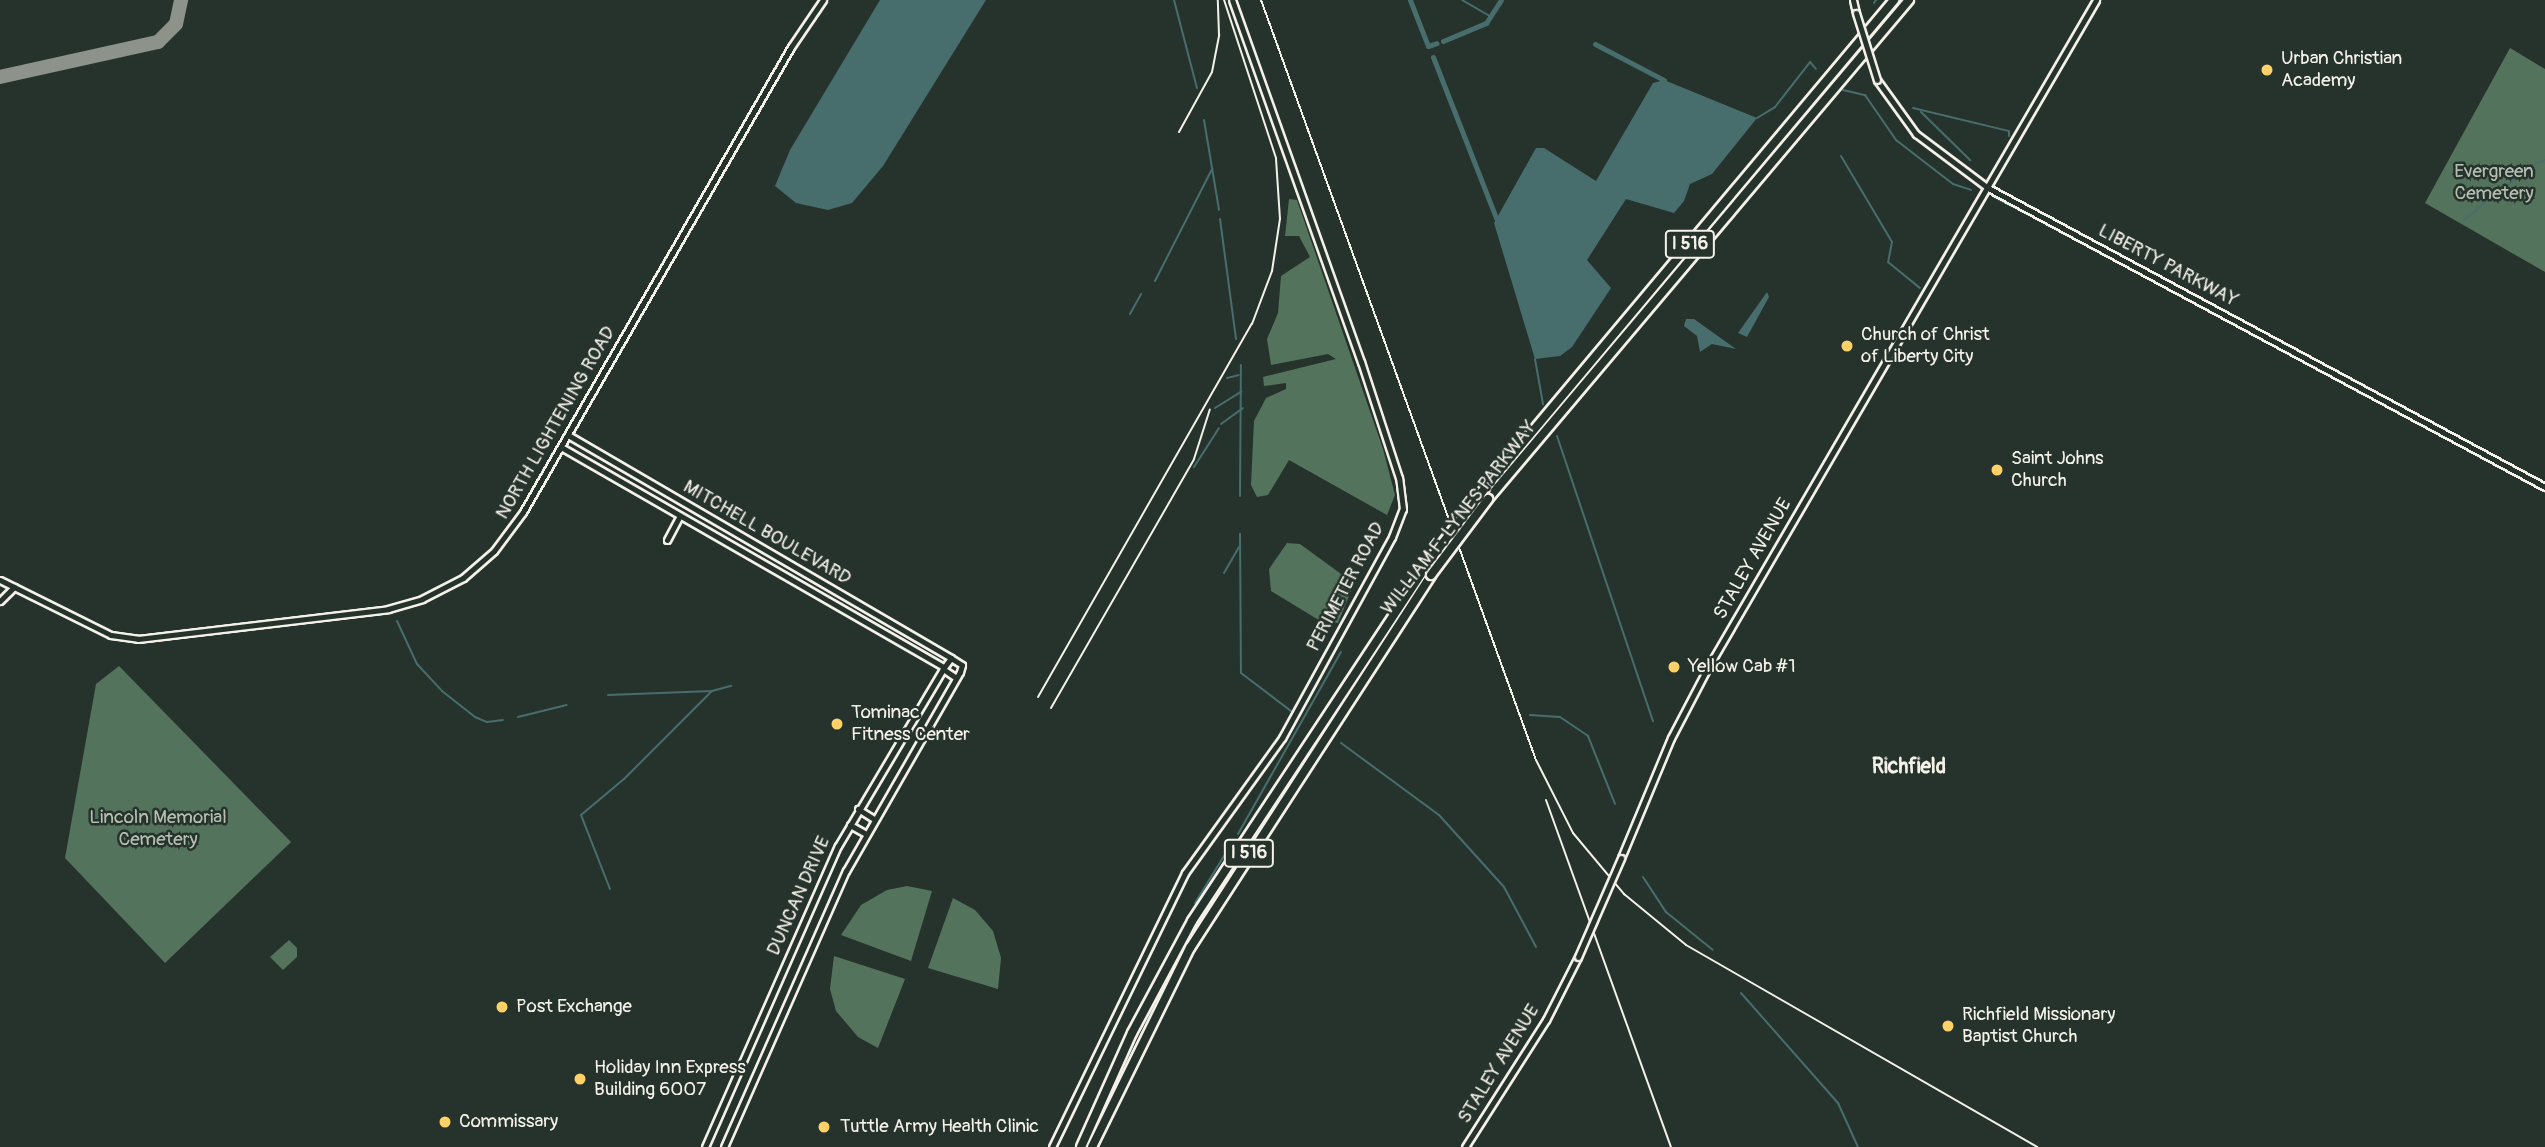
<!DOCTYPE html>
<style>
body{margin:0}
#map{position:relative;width:2545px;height:1147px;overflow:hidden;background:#26332d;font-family:Pangolin,sans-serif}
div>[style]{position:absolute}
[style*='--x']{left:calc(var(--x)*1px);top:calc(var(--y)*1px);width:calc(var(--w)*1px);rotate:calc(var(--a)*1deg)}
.green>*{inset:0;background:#54735d}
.water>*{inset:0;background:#486d6d}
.stream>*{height:2px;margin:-1px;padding:0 1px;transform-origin:1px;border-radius:1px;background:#486d6d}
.canal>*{height:5px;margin:-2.5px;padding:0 2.5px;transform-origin:2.5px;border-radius:2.5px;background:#486d6d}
.taxiway>*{height:14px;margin:-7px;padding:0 7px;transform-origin:7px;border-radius:7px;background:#8d928a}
.roads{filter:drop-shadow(2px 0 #f4f1e8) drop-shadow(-2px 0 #f4f1e8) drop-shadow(0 2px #f4f1e8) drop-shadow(0 -2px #f4f1e8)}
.tertiary>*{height:5px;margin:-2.5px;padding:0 2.5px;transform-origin:2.5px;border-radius:2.5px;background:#26332d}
.motorway>*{height:8px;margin:-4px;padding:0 4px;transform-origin:4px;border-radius:4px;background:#26332d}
.rail>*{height:2px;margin:-1px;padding:0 1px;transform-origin:1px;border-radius:1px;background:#f4f1e8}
.bridges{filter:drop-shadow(2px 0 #f4f1e8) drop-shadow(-2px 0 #f4f1e8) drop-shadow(0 2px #f4f1e8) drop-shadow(0 -2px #f4f1e8)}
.tertiary-bridge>*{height:5px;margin:-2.5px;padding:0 2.5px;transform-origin:2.5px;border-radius:2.5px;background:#26332d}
.motorway-bridge>*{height:8px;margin:-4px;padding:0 4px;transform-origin:4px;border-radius:4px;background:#26332d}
.dots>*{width:19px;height:19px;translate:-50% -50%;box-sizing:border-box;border:4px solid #26332d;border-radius:50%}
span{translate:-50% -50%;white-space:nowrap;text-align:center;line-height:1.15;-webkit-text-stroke:5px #26332d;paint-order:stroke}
.shield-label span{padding:2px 5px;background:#26332d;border:2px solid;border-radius:5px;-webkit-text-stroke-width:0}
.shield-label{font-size:18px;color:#f4f1e8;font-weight:700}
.poi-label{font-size:19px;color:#f4f1e8}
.left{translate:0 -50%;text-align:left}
.park-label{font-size:19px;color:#b4bfb0}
.street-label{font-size:19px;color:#f4f1e8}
.neighbourhood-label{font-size:21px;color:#f4f1e8;font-weight:700}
</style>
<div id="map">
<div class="green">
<i style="clip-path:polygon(2510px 48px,2545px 69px,2545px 272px,2425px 203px)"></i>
<i style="clip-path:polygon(1289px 199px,1297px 200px,1383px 449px,1395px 495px,1387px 515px,1289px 460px,1268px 495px,1257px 497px,1251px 485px,1254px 421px,1266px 398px,1286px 389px,1286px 383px,1264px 386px,1263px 377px,1336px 359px,1328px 354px,1271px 365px,1267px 339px,1278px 313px,1281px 276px,1310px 257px,1299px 236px,1285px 236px)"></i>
<i style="clip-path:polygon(1287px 543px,1300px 544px,1348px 579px,1351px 591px,1338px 623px,1322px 622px,1271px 591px,1269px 569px)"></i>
<i style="clip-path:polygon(119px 666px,291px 842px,165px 963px,65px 858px,96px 684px)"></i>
<i style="clip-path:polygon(907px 886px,932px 891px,911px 961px,841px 935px,861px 905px,887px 890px)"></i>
<i style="clip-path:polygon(953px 898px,975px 910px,993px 931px,1001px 958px,998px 989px,928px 968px)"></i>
<i style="clip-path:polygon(289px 940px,297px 948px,297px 957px,283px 970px,270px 957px)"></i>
<i style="clip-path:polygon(834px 956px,905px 979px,878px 1048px,858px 1037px,836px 1011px,830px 989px)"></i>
</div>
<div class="water">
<i style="clip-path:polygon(880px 0,986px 0,883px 166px,852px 203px,828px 210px,796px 203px,775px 186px,790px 150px)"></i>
<i style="clip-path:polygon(1664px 80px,1757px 118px,1712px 174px,1690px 184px,1684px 201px,1674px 213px,1626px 199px,1587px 260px,1611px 288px,1572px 347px,1560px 356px,1535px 359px,1494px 223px,1536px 148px,1544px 148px,1596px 181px,1653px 83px)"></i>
<i style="clip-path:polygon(1767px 292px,1769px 297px,1747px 337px,1738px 333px)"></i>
<i style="clip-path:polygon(1686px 319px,1694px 319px,1736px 349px,1712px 344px,1700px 352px,1697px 336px,1684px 326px)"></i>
</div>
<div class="stream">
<i style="--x:1174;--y:0;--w:91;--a:75.4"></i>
<i style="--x:1462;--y:0;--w:34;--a:30"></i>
<i style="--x:1874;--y:3;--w:4;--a:-56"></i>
<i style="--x:1843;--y:90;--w:23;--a:13"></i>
<i style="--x:1865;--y:95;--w:55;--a:55.4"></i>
<i style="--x:1896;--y:140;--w:72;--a:37.7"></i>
<i style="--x:1953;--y:184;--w:19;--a:18"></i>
<i style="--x:1913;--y:108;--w:99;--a:13.5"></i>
<i style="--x:2009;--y:131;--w:5;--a:90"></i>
<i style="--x:1921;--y:112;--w:69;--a:44.4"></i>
<i style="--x:1757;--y:118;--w:21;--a:-31"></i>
<i style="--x:1775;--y:107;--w:57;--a:-52.1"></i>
<i style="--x:1810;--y:62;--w:9;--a:49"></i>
<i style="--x:1204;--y:120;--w:91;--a:80.5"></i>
<i style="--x:1841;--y:156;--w:100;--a:59.3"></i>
<i style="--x:1892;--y:242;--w:20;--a:101"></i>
<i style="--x:1888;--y:262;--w:41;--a:39.1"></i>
<i style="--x:2532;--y:165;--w:14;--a:-21"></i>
<i style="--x:2501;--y:191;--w:33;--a:-41"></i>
<i style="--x:1994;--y:197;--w:91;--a:27.4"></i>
<i style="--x:1220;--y:219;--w:121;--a:82.4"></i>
<i style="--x:2464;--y:220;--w:42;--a:-40.2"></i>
<i style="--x:1155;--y:281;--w:126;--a:-63"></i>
<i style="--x:1130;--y:314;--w:23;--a:-61"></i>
<i style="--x:1535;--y:359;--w:46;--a:79.9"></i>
<i style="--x:1227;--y:378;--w:12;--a:-14"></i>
<i style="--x:1215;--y:408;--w:31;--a:-32"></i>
<i style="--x:1221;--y:424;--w:27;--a:-36"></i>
<i style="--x:1557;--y:436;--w:301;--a:71.4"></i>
<i style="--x:1194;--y:467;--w:46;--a:-57.3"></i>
<i style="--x:1240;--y:496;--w:131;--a:-89.6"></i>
<i style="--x:1240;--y:534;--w:139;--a:89.6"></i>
<i style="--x:1241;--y:673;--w:63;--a:37.2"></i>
<i style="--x:1224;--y:573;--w:30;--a:-60"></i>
<i style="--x:397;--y:621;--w:47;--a:65.1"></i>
<i style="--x:417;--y:664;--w:37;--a:47"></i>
<i style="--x:442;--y:691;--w:42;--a:38.2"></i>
<i style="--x:475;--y:717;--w:13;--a:23"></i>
<i style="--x:487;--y:722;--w:16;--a:-7"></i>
<i style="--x:608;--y:695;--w:104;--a:-2.2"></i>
<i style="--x:1530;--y:715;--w:30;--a:4"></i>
<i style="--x:1560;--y:717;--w:34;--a:34"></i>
<i style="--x:1588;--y:736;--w:73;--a:68.3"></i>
<i style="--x:518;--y:717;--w:50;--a:-13.8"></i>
<i style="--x:1341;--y:743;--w:122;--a:36.3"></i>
<i style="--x:1439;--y:815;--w:97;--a:47.9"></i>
<i style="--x:1504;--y:887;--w:68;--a:61.9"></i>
<i style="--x:1238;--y:834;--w:209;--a:-60.5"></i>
<i style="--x:1643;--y:877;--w:42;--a:56.7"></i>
<i style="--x:1666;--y:912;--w:60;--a:39"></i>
<i style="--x:610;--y:889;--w:79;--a:-111.4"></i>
<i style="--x:581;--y:815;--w:56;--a:-39.9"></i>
<i style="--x:624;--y:779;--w:124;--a:-45"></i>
<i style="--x:712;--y:691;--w:20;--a:-15"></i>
<i style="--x:1195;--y:903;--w:67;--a:-58.4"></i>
<i style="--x:1741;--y:993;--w:147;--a:48.6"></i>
<i style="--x:1838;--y:1103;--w:48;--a:65.6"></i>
</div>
<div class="canal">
<i style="--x:1410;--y:0;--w:49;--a:68.6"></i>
<i style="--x:1428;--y:46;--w:9;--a:-18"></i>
<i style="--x:1443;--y:41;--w:47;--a:-22.7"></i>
<i style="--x:1486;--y:23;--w:27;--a:-57"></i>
<i style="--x:1595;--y:44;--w:78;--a:27.6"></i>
<i style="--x:1433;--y:57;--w:173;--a:68.6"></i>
</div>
<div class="taxiway">
<i style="--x:0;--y:77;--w:162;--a:-12.5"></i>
<i style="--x:158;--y:42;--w:25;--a:-45"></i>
<i style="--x:176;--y:24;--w:25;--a:-78"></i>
</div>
<div class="roads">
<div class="tertiary">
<i style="--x:1853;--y:0;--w:13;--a:77"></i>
<i style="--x:1877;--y:80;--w:67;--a:54.2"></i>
<i style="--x:1916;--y:134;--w:90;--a:36.9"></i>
<i style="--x:1988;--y:188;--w:632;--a:28.23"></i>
<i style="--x:568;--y:435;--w:443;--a:30.2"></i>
<i style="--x:561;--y:447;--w:441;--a:29.9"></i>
<i style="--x:667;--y:540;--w:27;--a:-62"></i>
<i style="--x:0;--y:580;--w:124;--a:26.4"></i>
<i style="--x:111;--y:635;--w:27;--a:8"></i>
<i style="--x:138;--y:639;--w:252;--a:-6.8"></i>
<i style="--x:388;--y:609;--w:35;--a:-16"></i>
<i style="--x:422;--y:599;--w:46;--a:-27.1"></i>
<i style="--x:463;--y:578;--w:41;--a:-41.1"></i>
<i style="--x:494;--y:551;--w:49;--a:-53.4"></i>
<i style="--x:523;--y:512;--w:537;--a:-60.04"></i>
<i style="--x:791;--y:47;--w:57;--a:-55.8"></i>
<i style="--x:0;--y:601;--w:20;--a:-45"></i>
<i style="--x:858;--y:809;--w:19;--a:32"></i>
<i style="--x:850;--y:825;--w:18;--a:29"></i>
<i style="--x:1621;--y:858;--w:130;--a:-67.4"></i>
<i style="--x:1671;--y:738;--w:78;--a:-62.4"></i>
<i style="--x:1707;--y:669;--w:774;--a:-59.82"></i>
<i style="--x:705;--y:1147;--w:329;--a:-66.2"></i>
<i style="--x:838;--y:846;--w:206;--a:-59.3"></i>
<i style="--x:724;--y:1147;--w:302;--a:-66.2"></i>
<i style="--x:846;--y:871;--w:229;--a:-60.2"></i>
<i style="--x:960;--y:672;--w:7;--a:-74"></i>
<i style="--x:962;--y:665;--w:13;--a:-148"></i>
<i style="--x:951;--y:658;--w:14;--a:126"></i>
<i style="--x:943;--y:669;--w:14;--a:34"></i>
<i style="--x:1052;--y:1147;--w:305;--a:-64.1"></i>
<i style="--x:1185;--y:873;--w:166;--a:-54.3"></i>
<i style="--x:1282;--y:738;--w:229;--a:-61.3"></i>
<i style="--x:1392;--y:537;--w:30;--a:-69"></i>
<i style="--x:1403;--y:509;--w:31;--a:-97"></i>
<i style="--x:1399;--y:478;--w:122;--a:-108.1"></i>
<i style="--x:1361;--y:362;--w:384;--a:-109.6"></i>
<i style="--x:1465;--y:1147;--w:151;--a:-57.5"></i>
<i style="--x:1546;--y:1020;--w:71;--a:-63.1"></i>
</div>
<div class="motorway">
<i style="--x:1485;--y:488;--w:637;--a:-50.03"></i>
<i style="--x:1488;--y:499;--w:653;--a:-49.85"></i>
<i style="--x:1081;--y:1147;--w:125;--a:-65.9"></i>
<i style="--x:1132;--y:1033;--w:127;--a:-61.8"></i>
<i style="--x:1192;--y:921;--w:431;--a:-56.6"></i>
<i style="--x:1092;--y:1147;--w:222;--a:-63.8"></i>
<i style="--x:1190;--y:948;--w:444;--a:-57.1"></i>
</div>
</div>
<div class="rail">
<i style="--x:1261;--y:0;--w:808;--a:70.11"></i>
<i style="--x:1536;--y:760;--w:82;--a:63.1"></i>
<i style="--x:1573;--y:833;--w:80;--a:50.1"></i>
<i style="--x:1624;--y:894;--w:80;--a:39.4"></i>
<i style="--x:1686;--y:945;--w:405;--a:29.9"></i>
<i style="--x:1179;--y:132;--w:68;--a:-61.2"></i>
<i style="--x:1212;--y:72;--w:38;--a:-79"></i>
<i style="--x:1219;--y:35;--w:35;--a:-92"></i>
<i style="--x:1038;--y:697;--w:430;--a:-60.2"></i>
<i style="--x:1252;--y:324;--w:57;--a:-69.3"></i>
<i style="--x:1272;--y:271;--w:53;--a:-81.3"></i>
<i style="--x:1280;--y:219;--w:61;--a:-93.8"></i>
<i style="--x:1276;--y:158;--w:166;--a:-108.2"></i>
<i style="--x:1051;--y:708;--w:287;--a:-60.1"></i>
<i style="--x:1194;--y:459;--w:52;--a:-72.3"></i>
<i style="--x:1546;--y:800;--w:369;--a:70.2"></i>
</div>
<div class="bridges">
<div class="tertiary-bridge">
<i style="--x:1856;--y:13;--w:70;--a:72.6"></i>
<i style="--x:1578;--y:957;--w:108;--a:-66.5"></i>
</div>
<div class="motorway-bridge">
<i style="--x:1429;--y:561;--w:92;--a:-52.5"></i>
<i style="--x:1431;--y:575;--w:95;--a:-53.1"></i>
</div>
</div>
<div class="dots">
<i style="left:2267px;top:70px;background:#ffd166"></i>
<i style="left:1847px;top:346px;background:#ffd166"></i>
<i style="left:1997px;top:470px;background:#ffd166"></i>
<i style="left:1674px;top:667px;background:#ffd166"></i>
<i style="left:837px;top:724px;background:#ffd166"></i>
<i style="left:502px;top:1007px;background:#ffd166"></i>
<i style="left:1948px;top:1026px;background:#ffd166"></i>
<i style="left:580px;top:1079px;background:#ffd166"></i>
<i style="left:445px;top:1122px;background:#ffd166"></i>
<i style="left:824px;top:1127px;background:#ffd166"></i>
</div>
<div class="shield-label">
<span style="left:1690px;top:244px">I 516</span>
<span style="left:1249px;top:853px">I 516</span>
</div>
<div class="poi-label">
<span class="left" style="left:2281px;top:70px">Urban Christian<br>Academy</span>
<span class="left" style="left:1861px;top:346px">Church of Christ<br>of Liberty City</span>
<span class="left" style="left:2011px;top:470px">Saint Johns<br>Church</span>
<span class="left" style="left:1688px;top:667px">Yellow Cab #1</span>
<span class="left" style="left:851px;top:724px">Tominac<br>Fitness Center</span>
<span class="left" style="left:516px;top:1007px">Post Exchange</span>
<span class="left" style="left:1962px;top:1026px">Richfield Missionary<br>Baptist Church</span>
<span class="left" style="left:594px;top:1079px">Holiday Inn Express<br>Building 6007</span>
<span class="left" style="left:459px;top:1122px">Commissary</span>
<span class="left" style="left:840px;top:1127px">Tuttle Army Health Clinic</span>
</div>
<div class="park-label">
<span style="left:2494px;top:183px">Evergreen<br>Cemetery</span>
<span style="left:158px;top:829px">Lincoln Memorial<br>Cemetery</span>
</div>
<div class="street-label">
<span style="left:2168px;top:266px;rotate:28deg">LIBERTY PARKWAY</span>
<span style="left:556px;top:423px;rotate:-60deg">NORTH LIGHTENING ROAD</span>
<span style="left:1459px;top:518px;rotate:-52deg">WILLIAM F. LYNES PARKWAY</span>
<span style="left:767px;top:533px;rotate:30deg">MITCHELL BOULEVARD</span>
<span style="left:1753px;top:559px;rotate:-60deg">STALEY AVENUE</span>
<span style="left:1346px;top:587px;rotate:-62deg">PERIMETER ROAD</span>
<span style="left:799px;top:896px;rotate:-66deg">DUNCAN DRIVE</span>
<span style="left:1499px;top:1064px;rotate:-58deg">STALEY AVENUE</span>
</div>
<div class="neighbourhood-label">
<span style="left:1909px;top:767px">Richfield</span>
</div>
</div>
